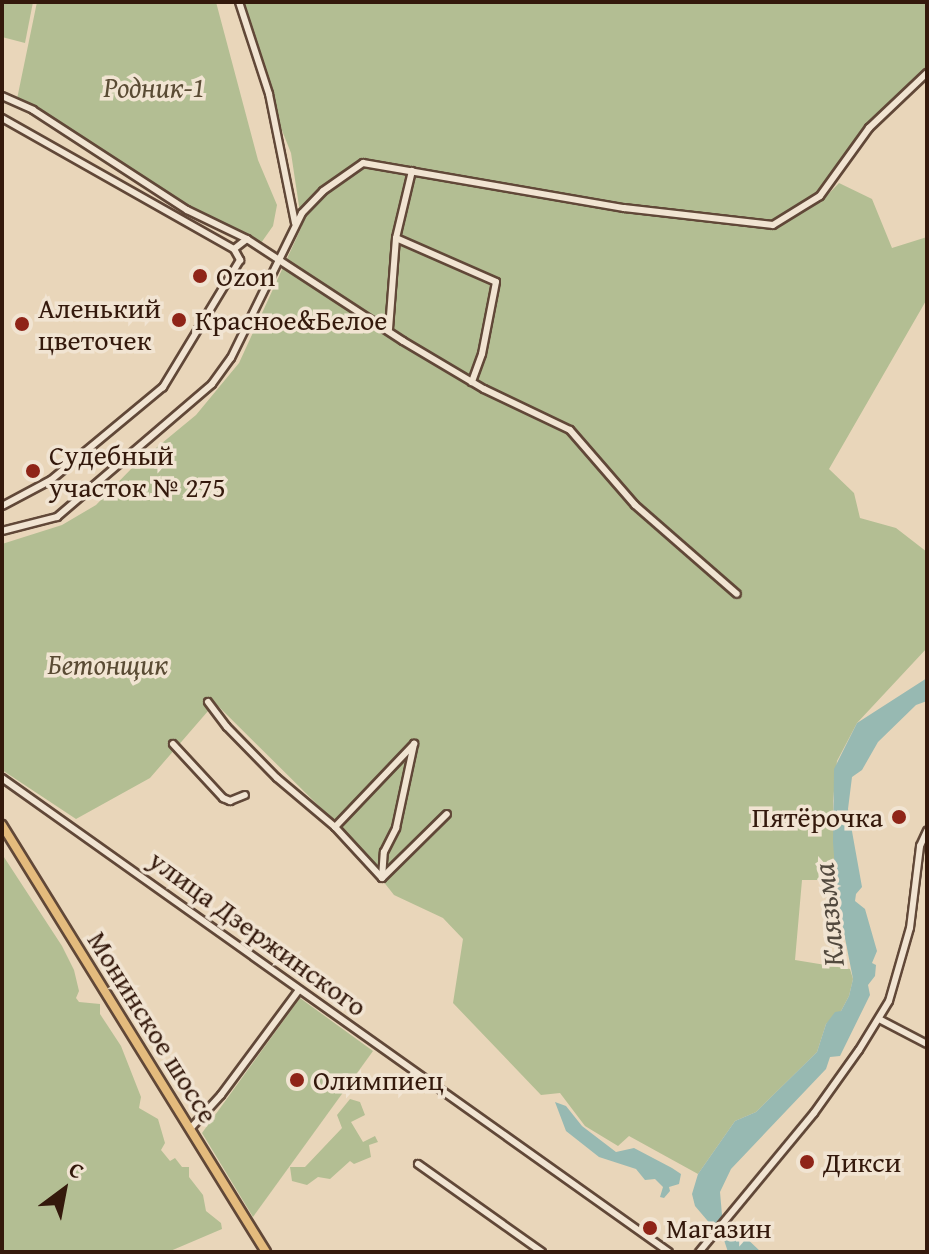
<!DOCTYPE html>
<meta charset="utf-8">
<style>
body{margin:0}
#map{position:relative;width:929px;height:1254px;overflow:hidden;background:#e9d6ba;font-family:"Gentium Book Plus",serif}
div>[style]{position:absolute}
[style*='--x']{left:calc(var(--x)*1px);top:calc(var(--y)*1px);width:calc(var(--w)*1px);rotate:calc(var(--a)*1deg)}
.green>*{inset:0;background:#b3be93}
.water>*{inset:0;background:#97b9b2}
.roads{filter:drop-shadow(2px 0 #614838) drop-shadow(-2px 0 #614838) drop-shadow(0 2px #614838) drop-shadow(0 -2px #614838)}
.minor>*{height:6px;margin:-3px;padding:0 3px;transform-origin:3px;border-radius:3px;background:#f1e4d2}
.major>*{height:8px;margin:-4px;padding:0 4px;transform-origin:4px;border-radius:4px;background:#e4bb7d}
.dots>*{width:22px;height:22px;translate:-50% -50%;box-sizing:border-box;border:4px solid #f1e4d2;border-radius:50%}
span{translate:-50% -50%;white-space:nowrap;text-align:center;line-height:1.15;-webkit-text-stroke:7px #f1e4d2;paint-order:stroke}
.park-label{font-size:28px;color:#5a4b34;font-style:italic}
.poi-label{font-size:28px;color:#34190c}
.left{translate:0 -50%;text-align:left}
.right{translate:-100% -50%;text-align:right}
.street-label{font-size:28px;color:#34190c}
.water-label{font-size:30px;color:#52493e;font-style:italic}
.frame{position:absolute;inset:0;border:4px solid #34190c;pointer-events:none}
.north{position:absolute;left:24px;top:1150px;width:80px;height:80px;-webkit-text-stroke:6px #f1e4d2;paint-order:stroke;rotate:32deg;font-size:22px;font-weight:700;line-height:32px;text-align:center;color:#34190c}
.north::after{content:'';display:block;margin:auto;width:28px;height:36px;background:#34190c;clip-path:polygon(50% 0,100% 100%,50% 72%,0 100%)}
</style>
<div id="map">
<div class="green">
<i style="clip-path:polygon(2px 2px,33px 2px,25px 43px,2px 37px)"></i>
<i style="clip-path:polygon(37px 2px,216px 2px,258px 160px,277px 205px,273px 226px,261px 243px,173px 204px,71px 129px,17px 99px)"></i>
<i style="clip-path:polygon(236px 2px,927px 2px,927px 68px,859px 134px,814px 196px,820px 203px,839px 183px,872px 199px,892px 248px,927px 237px,927px 299px,829px 469px,854px 493px,860px 518px,896px 528px,927px 552px,927px 648px,857px 723px,837px 761px,833px 801px,836px 880px,802px 880px,795px 960px,850px 969px,853px 979px,849px 996px,841px 1011px,826px 1024px,817px 1052px,756px 1112px,735px 1121px,698px 1174px,629px 1136px,618px 1146px,585px 1126px,560px 1093px,541px 1095px,453px 1003px,463px 939px,443px 918px,394px 895px,341px 828px,215px 703px,150px 778px,76px 819px,2px 770px,2px 544px,62px 525px,96px 505px,133px 467px,196px 415px,239px 363px,302px 226px,291px 153px,243px 33px)"></i>
<i style="clip-path:polygon(2px 854px,62px 946px,74px 970px,79px 991px,76px 998px,79px 1002px,100px 1004px,100px 1014px,121px 1046px,141px 1097px,139px 1108px,158px 1119px,165px 1143px,161px 1150px,170px 1161px,175px 1158px,182px 1167px,189px 1167px,189px 1177px,203px 1195px,206px 1211px,221px 1223px,222px 1229px,168px 1252px,2px 1252px)"></i>
<i style="clip-path:polygon(300px 998px,373px 1051px,253px 1217px,202px 1133px)"></i>
<i style="clip-path:polygon(350px 1099px,360px 1102px,365px 1115px,351px 1122px,363px 1142px,375px 1136px,378px 1142px,369px 1145px,371px 1157px,354px 1164px,350px 1161px,330px 1179px,318px 1177px,307px 1185px,292px 1181px,290px 1167px,305px 1167px,342px 1128px,337px 1115px)"></i>
</div>
<div class="water">
<i style="clip-path:polygon(927px 678px,927px 701px,916px 705px,878px 742px,862px 770px,852px 777px,848px 809px,862px 887px,856px 894px,855px 901px,865px 909px,877px 951px,872px 963px,876px 965px,875px 976px,868px 985px,870px 995px,840px 1056px,830px 1057px,826px 1069px,731px 1169px,720px 1192px,722px 1215px,761px 1252px,728px 1252px,724px 1240px,695px 1206px,692px 1194px,698px 1174px,735px 1121px,756px 1112px,817px 1052px,826px 1024px,835px 1012px,841px 1011px,849px 996px,853px 979px,837px 897px,833px 842px,834px 769px,857px 723px)"></i>
<i style="clip-path:polygon(555px 1102px,566px 1106px,582px 1126px,616px 1152px,634px 1148px,672px 1168px,681px 1174px,679px 1184px,669px 1187px,670px 1191px,664px 1198px,660px 1197px,663px 1187px,655px 1179px,645px 1180px,636px 1169px,599px 1157px,566px 1131px)"></i>
</div>
<div class="roads">
<div class="minor">
<i style="--x:239;--y:2;--w:97;--a:71.9"></i>
<i style="--x:269;--y:94;--w:132;--a:78.6"></i>
<i style="--x:2;--y:96;--w:34;--a:24"></i>
<i style="--x:33;--y:110;--w:184;--a:33"></i>
<i style="--x:187;--y:210;--w:67;--a:25.8"></i>
<i style="--x:2;--y:118;--w:266;--a:29.5"></i>
<i style="--x:234;--y:249;--w:13;--a:61"></i>
<i style="--x:240;--y:260;--w:149;--a:121.2"></i>
<i style="--x:163;--y:387;--w:146;--a:140.3"></i>
<i style="--x:51;--y:480;--w:55;--a:152"></i>
<i style="--x:396;--y:238;--w:109;--a:23.7"></i>
<i style="--x:496;--y:282;--w:73;--a:101"></i>
<i style="--x:482;--y:354;--w:30;--a:110"></i>
<i style="--x:234;--y:249;--w:16;--a:-38"></i>
<i style="--x:247;--y:239;--w:186;--a:33.2"></i>
<i style="--x:403;--y:341;--w:94;--a:30.7"></i>
<i style="--x:484;--y:389;--w:95;--a:25.5"></i>
<i style="--x:570;--y:430;--w:99;--a:49.1"></i>
<i style="--x:635;--y:505;--w:135;--a:41.1"></i>
<i style="--x:389;--y:329;--w:91;--a:-85.6"></i>
<i style="--x:396;--y:238;--w:69;--a:-76.6"></i>
<i style="--x:2;--y:531;--w:57;--a:-14.3"></i>
<i style="--x:57;--y:517;--w:204;--a:-40.6"></i>
<i style="--x:212;--y:384;--w:32;--a:-54"></i>
<i style="--x:231;--y:358;--w:161;--a:-63.9"></i>
<i style="--x:302;--y:213;--w:30;--a:-46"></i>
<i style="--x:323;--y:191;--w:49;--a:-35"></i>
<i style="--x:363;--y:163;--w:265;--a:9.8"></i>
<i style="--x:624;--y:208;--w:150;--a:6.5"></i>
<i style="--x:773;--y:225;--w:55;--a:-31.7"></i>
<i style="--x:820;--y:196;--w:84;--a:-54.2"></i>
<i style="--x:869;--y:128;--w:80;--a:-43.5"></i>
<i style="--x:208;--y:702;--w:31;--a:53"></i>
<i style="--x:227;--y:727;--w:71;--a:45.6"></i>
<i style="--x:277;--y:778;--w:76;--a:40.2"></i>
<i style="--x:335;--y:827;--w:115;--a:-46.4"></i>
<i style="--x:173;--y:744;--w:74;--a:47.2"></i>
<i style="--x:223;--y:798;--w:8;--a:23"></i>
<i style="--x:230;--y:801;--w:16;--a:-22"></i>
<i style="--x:2;--y:778;--w:818;--a:35.4"></i>
<i style="--x:335;--y:827;--w:69;--a:47.3"></i>
<i style="--x:382;--y:878;--w:26;--a:-86"></i>
<i style="--x:384;--y:852;--w:27;--a:-63"></i>
<i style="--x:396;--y:828;--w:86;--a:-77.9"></i>
<i style="--x:382;--y:878;--w:91;--a:-44.6"></i>
<i style="--x:879;--y:1019;--w:54;--a:27.5"></i>
<i style="--x:190;--y:1129;--w:46;--a:-47.6"></i>
<i style="--x:221;--y:1095;--w:131;--a:-53.4"></i>
<i style="--x:418;--y:1164;--w:152;--a:35.4"></i>
<i style="--x:699;--y:1252;--w:180;--a:-50.4"></i>
<i style="--x:814;--y:1113;--w:77;--a:-54.5"></i>
<i style="--x:859;--y:1050;--w:57;--a:-58.5"></i>
<i style="--x:889;--y:1001;--w:76;--a:-74"></i>
<i style="--x:910;--y:928;--w:83;--a:-83"></i>
<i style="--x:920;--y:846;--w:17;--a:-65"></i>
</div>
<div class="major">
<i style="--x:2;--y:825;--w:502;--a:58.27"></i>
</div>
</div>
<div class="dots">
<i style="left:200px;top:276px;background:#8f2418"></i>
<i style="left:179px;top:320px;background:#8f2418"></i>
<i style="left:22px;top:324px;background:#8f2418"></i>
<i style="left:33px;top:471px;background:#8f2418"></i>
<i style="left:899px;top:817px;background:#8f2418"></i>
<i style="left:297px;top:1080px;background:#8f2418"></i>
<i style="left:807px;top:1162px;background:#8f2418"></i>
<i style="left:650px;top:1228px;background:#8f2418"></i>
</div>
<div class="park-label">
<span style="left:154px;top:87px">Родник-1</span>
<span style="left:108px;top:664px">Бетонщик</span>
</div>
<div class="poi-label">
<span class="left" style="left:216px;top:276px">Ozon</span>
<span class="left" style="left:38px;top:324px">Аленький<br>цветочек</span>
<span class="left" style="left:195px;top:320px">Красное&amp;Белое</span>
<span class="left" style="left:49px;top:471px">Судебный<br>участок № 275</span>
<span class="right" style="left:883px;top:817px">Пятёрочка</span>
<span class="left" style="left:313px;top:1080px">Олимпиец</span>
<span class="left" style="left:823px;top:1162px">Дикси</span>
<span class="left" style="left:666px;top:1228px">Магазин</span>
</div>
<div class="street-label">
<span style="left:258px;top:933px;rotate:36deg">улица Дзержинского</span>
<span style="left:153px;top:1027px;rotate:58deg">Монинское шоссе</span>
</div>
<div class="water-label">
<span style="left:828px;top:915px;rotate:-96deg">Клязьма</span>
</div>
<div class="frame"></div>
<div class="north">С</div>
</div>
